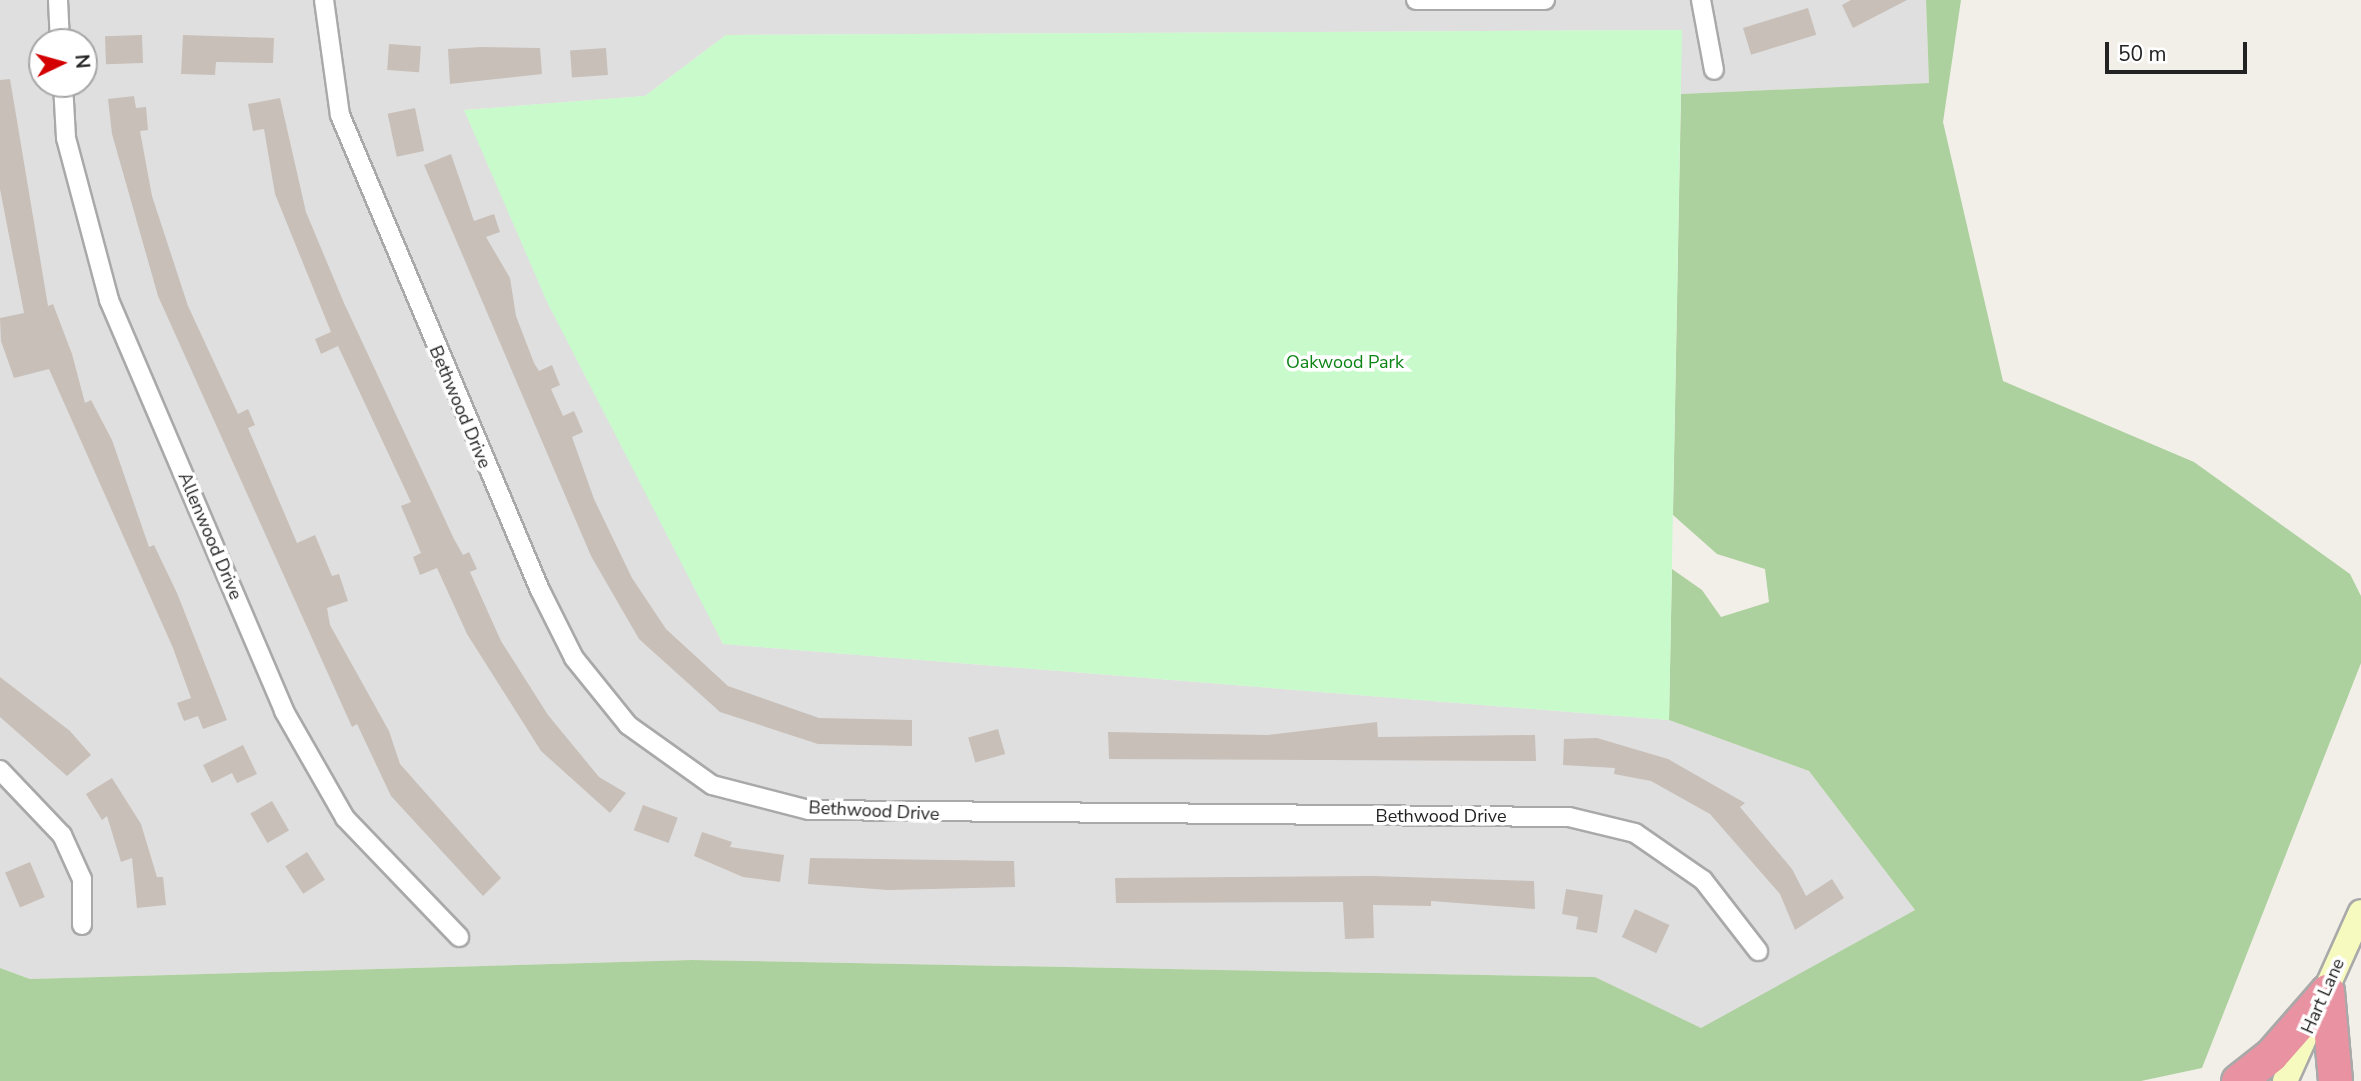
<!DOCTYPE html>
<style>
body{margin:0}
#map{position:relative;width:2361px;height:1081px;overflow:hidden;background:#f2efe9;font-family:"Nunito Sans",sans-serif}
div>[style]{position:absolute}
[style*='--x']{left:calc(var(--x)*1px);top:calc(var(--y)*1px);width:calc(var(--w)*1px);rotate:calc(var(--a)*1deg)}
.residential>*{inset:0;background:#e0dfdf}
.forest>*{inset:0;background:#add19e}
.park>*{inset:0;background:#c8facc}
.building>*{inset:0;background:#c7bfb8;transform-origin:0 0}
.roads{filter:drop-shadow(2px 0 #a9a9a9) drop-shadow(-2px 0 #a9a9a9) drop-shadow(0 2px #a9a9a9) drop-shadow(0 -2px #a9a9a9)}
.street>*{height:18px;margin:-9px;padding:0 9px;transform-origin:9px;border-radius:9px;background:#fff}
.secondary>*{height:24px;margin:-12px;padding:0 12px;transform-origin:12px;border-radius:12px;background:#f7fabf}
.highway>*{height:33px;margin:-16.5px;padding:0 16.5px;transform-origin:16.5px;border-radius:16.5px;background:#e892a2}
span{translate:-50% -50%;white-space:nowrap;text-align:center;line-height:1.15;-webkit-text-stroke:7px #fff;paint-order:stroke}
.park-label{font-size:18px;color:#0c8416}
.street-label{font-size:18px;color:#222}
.north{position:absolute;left:28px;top:28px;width:70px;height:70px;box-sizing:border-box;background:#fff;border:2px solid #a7a7a7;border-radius:50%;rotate:85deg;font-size:19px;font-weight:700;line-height:28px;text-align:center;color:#222}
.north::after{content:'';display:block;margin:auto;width:24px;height:32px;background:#d40000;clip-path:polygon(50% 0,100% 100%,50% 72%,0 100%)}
.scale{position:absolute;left:2105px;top:42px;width:142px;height:32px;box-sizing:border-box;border:4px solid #222;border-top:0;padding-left:9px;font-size:21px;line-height:24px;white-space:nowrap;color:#222;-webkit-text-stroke:5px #fff;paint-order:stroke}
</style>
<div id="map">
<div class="residential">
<i style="clip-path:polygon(evenodd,0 0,1926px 0,1929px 83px,1681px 94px,1681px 30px,726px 35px,645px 96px,464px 110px,723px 644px,1669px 720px,1809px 771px,1915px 910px,1701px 1029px,1595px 977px,691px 960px,30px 979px,0 968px,0 0,42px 42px,84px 42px,84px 84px,42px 84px,42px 42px)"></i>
</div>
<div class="forest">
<i style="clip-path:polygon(1926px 0,1961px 0,1943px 122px,2003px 381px,2194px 462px,2350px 574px,2361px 596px,2361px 663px,2202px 1068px,2141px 1081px,0 1081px,0 968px,30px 979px,691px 960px,1595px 977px,1701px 1028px,1915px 910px,1809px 771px,1669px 720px,1672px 569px,1702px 590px,1721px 617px,1769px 602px,1765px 569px,1717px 554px,1673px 515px,1681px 94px,1929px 83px)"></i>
</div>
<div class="park">
<i style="clip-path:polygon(1682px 30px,1669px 720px,723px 644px,547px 302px,464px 110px,645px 96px,726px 35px)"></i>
</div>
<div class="building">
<i style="clip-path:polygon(1851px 0,1907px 0,1853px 28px,1842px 5px)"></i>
<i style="left:1808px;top:8px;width:28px;height:68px;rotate:73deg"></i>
<i style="left:142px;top:35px;width:28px;height:37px;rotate:88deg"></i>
<i style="clip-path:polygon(183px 35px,274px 38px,273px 63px,216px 62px,215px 75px,181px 74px)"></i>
<i style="left:389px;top:44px;width:32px;height:26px;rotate:4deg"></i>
<i style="clip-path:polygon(481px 47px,540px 48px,542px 74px,450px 84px,448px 49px)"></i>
<i style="left:606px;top:48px;width:27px;height:36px;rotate:86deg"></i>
<i style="clip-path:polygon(10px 79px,48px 306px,53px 304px,72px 354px,85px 403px,91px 400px,112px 440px,149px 547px,154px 545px,177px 593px,227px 720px,203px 729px,198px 716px,184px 721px,177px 703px,191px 698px,173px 648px,49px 369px,14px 378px,1px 341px,0 318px,24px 313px,0 189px,0 80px)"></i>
<i style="clip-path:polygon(134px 96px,136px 108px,146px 107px,148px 130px,140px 131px,152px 196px,188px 306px,238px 414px,248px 409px,255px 425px,248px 428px,297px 543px,315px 535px,332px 576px,339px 574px,348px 601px,327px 608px,330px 625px,389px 731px,400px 764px,501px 878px,483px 896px,391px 796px,357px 724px,352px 727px,158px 296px,112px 134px,108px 99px)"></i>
<i style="clip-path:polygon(280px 98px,306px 212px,344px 303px,454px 539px,463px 555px,469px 552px,477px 569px,470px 572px,501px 641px,548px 715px,599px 777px,626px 793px,610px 813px,541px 751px,467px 634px,437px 568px,420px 575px,413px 557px,421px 553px,401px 506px,411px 502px,338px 346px,321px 354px,315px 339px,331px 332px,275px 194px,264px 129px,253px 131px,248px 104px)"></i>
<i style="left:415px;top:108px;width:44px;height:28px;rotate:78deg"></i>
<i style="clip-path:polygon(451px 154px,474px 221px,494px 214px,500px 232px,486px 237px,510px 278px,516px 316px,534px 363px,539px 371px,552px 365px,560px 385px,551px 389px,563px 416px,574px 411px,583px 432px,572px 437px,594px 499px,632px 578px,666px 629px,728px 686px,819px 718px,912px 720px,912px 746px,818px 744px,720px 712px,639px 639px,591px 556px,424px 165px)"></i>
<i style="clip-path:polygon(0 677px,70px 731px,91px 755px,67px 776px,0 717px)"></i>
<i style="clip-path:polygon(1377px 722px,1378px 737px,1535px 735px,1536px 761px,1109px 759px,1108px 732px,1267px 735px)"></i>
<i style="left:998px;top:729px;width:26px;height:31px;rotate:74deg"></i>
<i style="clip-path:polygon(1597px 738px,1668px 759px,1745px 803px,1740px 807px,1792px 869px,1806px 896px,1832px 879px,1844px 898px,1795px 930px,1780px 894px,1710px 814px,1651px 781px,1614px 774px,1615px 768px,1563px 765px,1564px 739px)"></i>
<i style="clip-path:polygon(243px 745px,257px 774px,237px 783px,232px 773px,212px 783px,203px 765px)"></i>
<i style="clip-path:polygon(112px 778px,141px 824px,157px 877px,163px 877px,166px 905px,137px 908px,132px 858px,121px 862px,107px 816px,102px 820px,86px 794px)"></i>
<i style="left:272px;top:801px;width:34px;height:25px;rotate:60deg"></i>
<i style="left:643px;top:805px;width:37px;height:27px;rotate:20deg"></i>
<i style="clip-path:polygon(702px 832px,732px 842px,730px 847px,784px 855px,780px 882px,743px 877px,694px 856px)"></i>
<i style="left:307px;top:852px;width:33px;height:26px;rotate:57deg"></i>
<i style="clip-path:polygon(810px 858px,1014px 861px,1015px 887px,888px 890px,808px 884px)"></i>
<i style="left:30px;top:862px;width:38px;height:27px;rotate:67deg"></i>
<i style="clip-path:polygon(1372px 876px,1534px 881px,1535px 909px,1431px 901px,1431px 906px,1373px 905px,1374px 938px,1345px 939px,1343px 902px,1116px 903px,1115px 878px)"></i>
<i style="clip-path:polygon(1566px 889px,1603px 895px,1597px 933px,1576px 929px,1578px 917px,1562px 914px)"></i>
<i style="left:1635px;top:909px;width:38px;height:31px;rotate:25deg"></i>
</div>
<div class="roads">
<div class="street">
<i style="--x:58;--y:0;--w:42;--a:87.3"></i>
<i style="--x:324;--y:0;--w:116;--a:82.1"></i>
<i style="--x:340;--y:115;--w:515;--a:67.17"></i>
<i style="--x:540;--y:590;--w:76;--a:63.4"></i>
<i style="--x:574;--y:658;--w:86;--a:51.1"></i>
<i style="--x:628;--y:725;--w:103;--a:35.5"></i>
<i style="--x:712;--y:785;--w:100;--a:14.5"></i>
<i style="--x:809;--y:810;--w:760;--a:0.53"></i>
<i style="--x:1569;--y:817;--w:68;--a:13.6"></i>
<i style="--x:1635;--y:833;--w:83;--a:34.7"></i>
<i style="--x:1703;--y:880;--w:90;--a:52.2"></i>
<i style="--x:1416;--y:0;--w:129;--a:0"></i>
<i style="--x:1701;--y:0;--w:71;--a:79.5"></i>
<i style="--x:63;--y:84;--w:54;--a:86.8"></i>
<i style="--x:66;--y:138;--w:168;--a:75.1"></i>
<i style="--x:109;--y:300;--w:447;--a:66.9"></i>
<i style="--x:284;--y:711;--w:123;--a:60.3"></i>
<i style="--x:345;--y:818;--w:165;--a:46.2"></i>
<i style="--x:0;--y:770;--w:90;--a:46.4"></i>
<i style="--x:62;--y:835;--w:48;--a:65.6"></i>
<i style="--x:82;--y:879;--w:46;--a:90"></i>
</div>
<div class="secondary">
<i style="--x:2285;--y:1081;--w:185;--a:-65.8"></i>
</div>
<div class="highway">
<i style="--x:2327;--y:991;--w:90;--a:84.9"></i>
<i style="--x:2238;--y:1081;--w:42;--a:-38.2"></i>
<i style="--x:2271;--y:1055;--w:85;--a:-48.8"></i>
</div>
</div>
<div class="park-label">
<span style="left:1345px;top:362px">Oakwood Park</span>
</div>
<div class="street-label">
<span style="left:460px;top:407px;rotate:67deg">Bethwood Drive</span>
<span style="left:210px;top:536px;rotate:67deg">Allenwood Drive</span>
<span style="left:874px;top:811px;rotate:3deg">Bethwood Drive</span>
<span style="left:1441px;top:816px">Bethwood Drive</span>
<span style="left:2323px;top:996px;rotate:-66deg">Hart Lane</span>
</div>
<div class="north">N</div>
<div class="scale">50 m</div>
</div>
